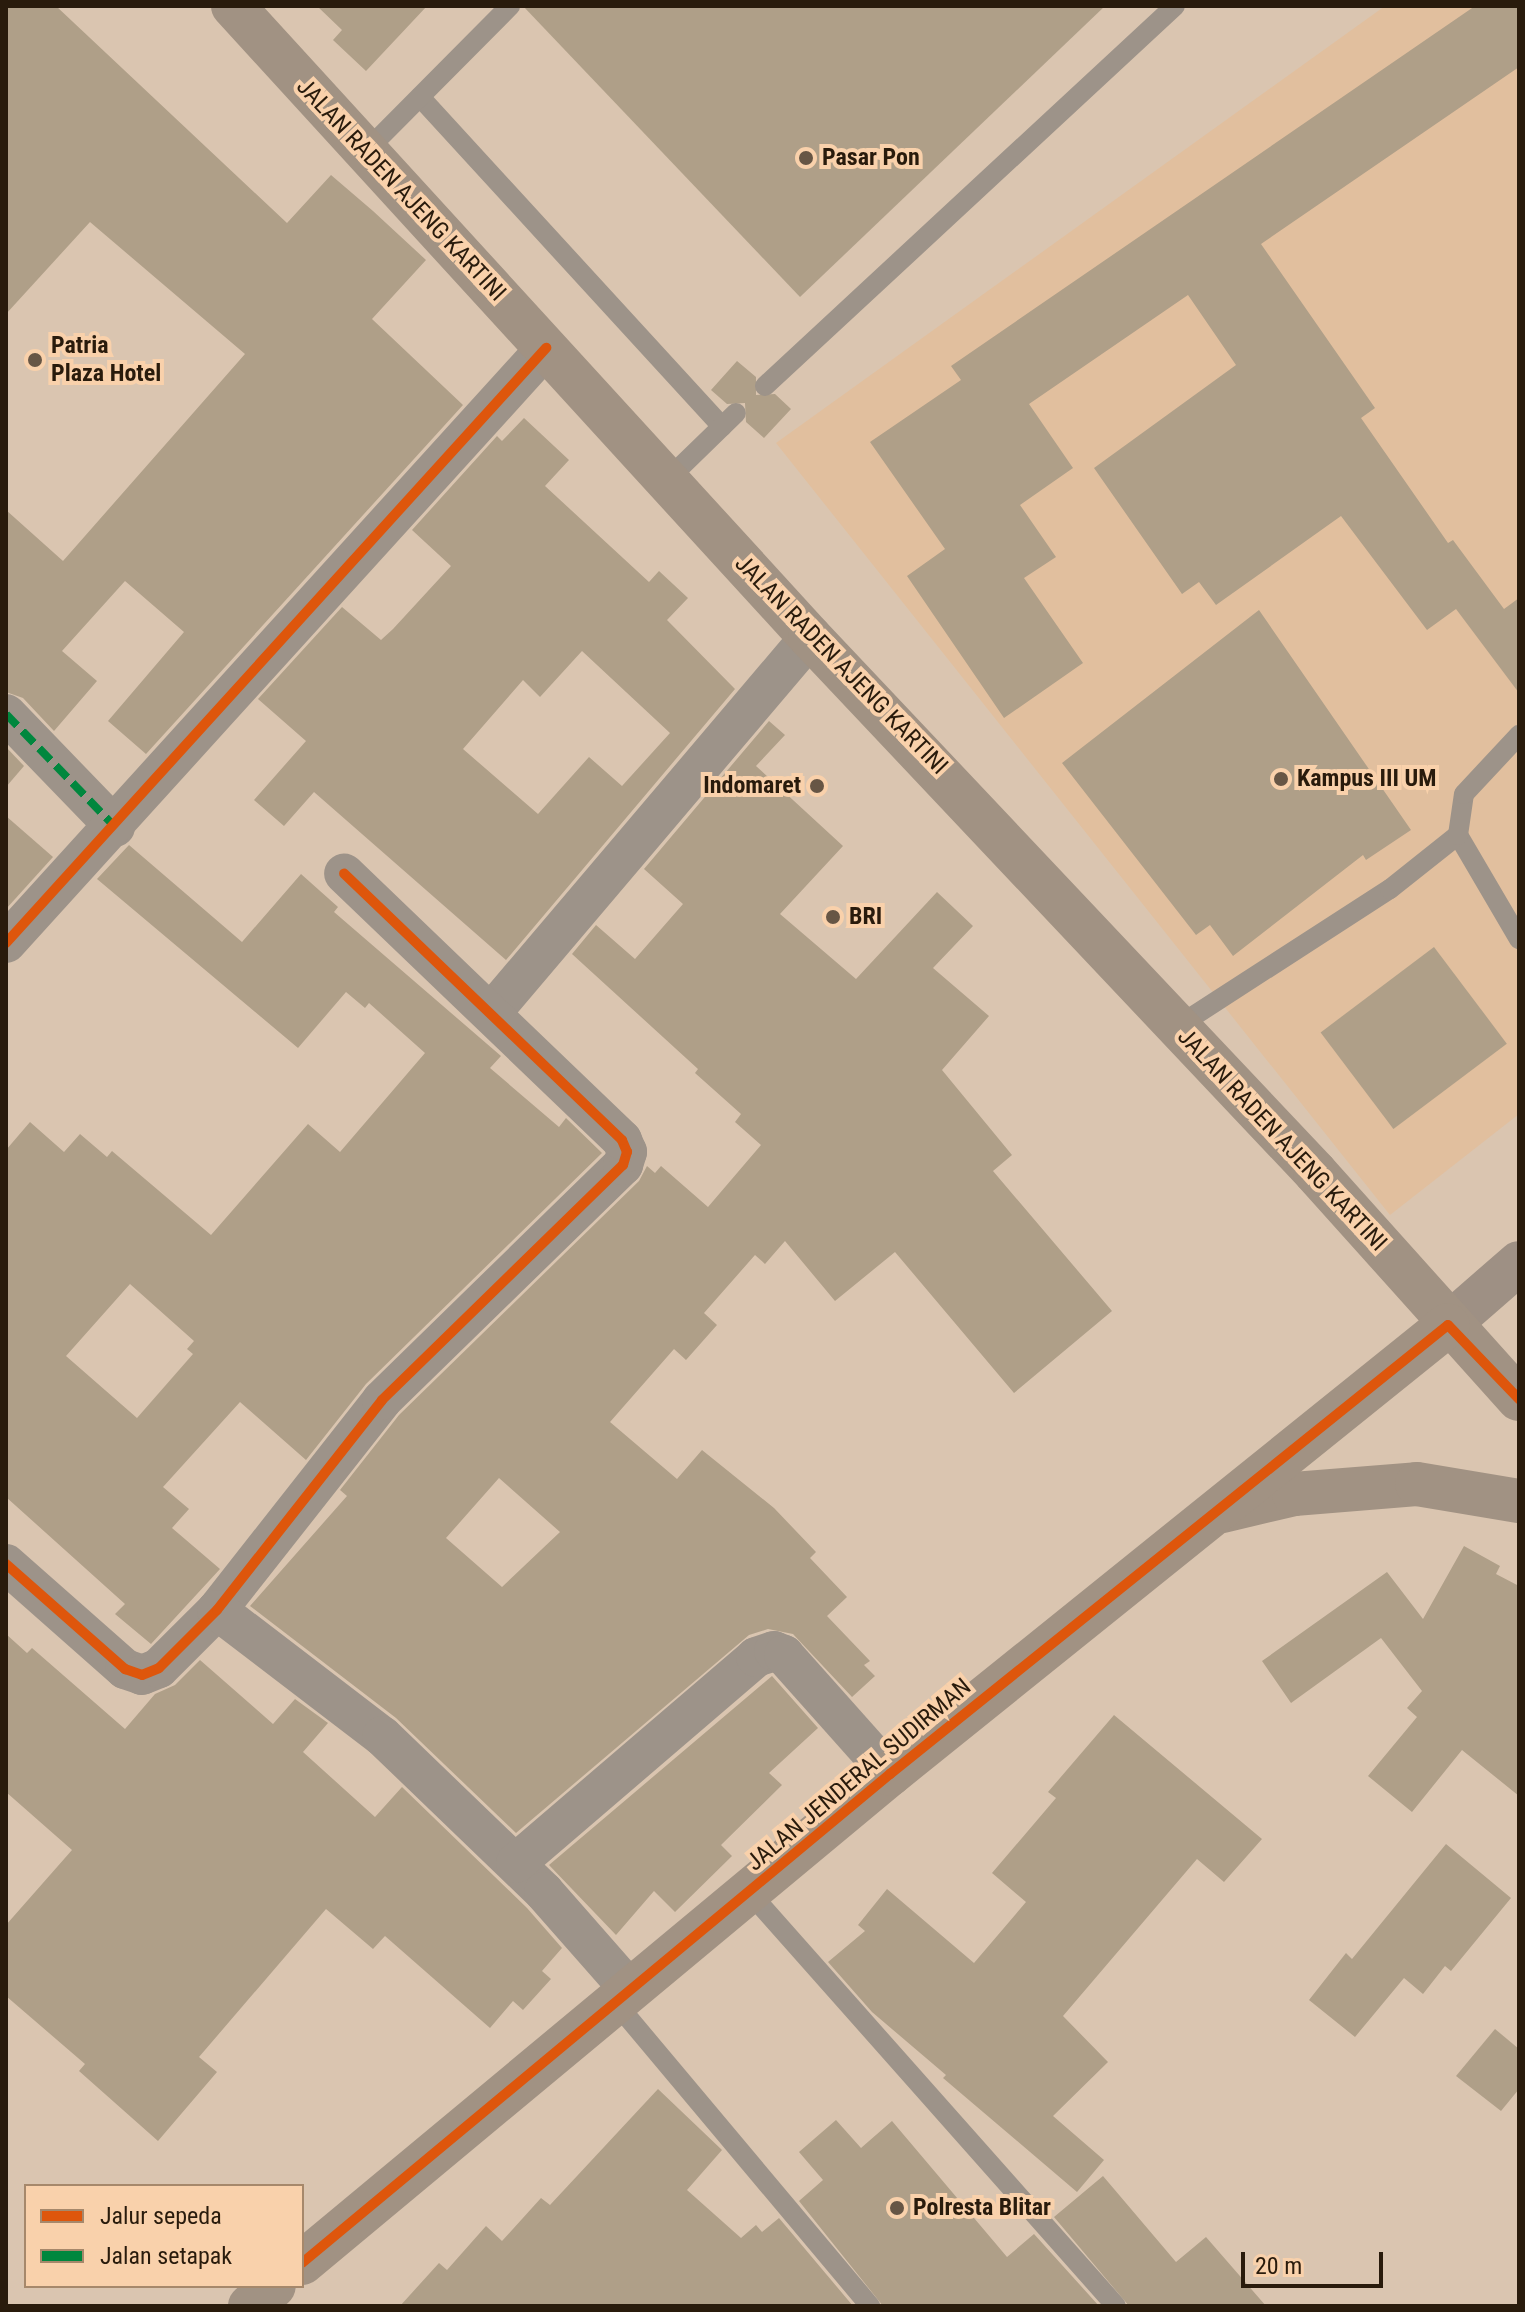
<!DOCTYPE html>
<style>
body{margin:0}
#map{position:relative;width:1525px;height:2312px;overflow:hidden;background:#dac5b0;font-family:"Roboto Condensed",sans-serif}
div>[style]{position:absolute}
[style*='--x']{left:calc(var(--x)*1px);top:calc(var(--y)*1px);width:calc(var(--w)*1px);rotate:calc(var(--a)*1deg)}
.built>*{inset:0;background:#e1bf9e}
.building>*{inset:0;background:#af9f88;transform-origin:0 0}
.lane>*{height:20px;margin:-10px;padding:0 10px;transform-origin:10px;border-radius:10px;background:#9d9389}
.street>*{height:40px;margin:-20px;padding:0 20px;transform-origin:20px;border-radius:20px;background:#9d9389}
.secondary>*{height:44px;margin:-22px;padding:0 22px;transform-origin:22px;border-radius:22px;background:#9e9084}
.primary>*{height:44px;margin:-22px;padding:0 22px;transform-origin:22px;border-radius:22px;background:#a19283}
.quiet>*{height:8px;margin-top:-4px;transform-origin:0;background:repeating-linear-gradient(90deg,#00873e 0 16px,transparent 0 24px)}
.cycleway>*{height:10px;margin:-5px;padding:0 5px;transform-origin:5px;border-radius:5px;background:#de560c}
.dots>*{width:22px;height:22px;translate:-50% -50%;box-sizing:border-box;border:4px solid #f9d1ab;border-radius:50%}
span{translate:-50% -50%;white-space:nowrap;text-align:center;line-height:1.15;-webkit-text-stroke:8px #f9d1ab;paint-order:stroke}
.poi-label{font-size:24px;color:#291b0c;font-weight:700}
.left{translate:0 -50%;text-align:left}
.right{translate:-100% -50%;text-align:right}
.street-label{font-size:24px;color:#291b0c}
.frame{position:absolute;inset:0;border:8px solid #291b0c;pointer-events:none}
.legend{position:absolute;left:24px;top:2184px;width:280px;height:104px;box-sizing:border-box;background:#f9d1ab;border:2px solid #a6886b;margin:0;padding:10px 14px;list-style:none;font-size:24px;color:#291b0c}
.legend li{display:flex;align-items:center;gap:16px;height:40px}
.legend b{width:40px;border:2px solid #a6886b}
.scale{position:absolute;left:1241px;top:2252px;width:142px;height:36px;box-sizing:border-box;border:4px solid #291b0c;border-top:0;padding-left:10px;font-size:24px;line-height:28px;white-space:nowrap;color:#291b0c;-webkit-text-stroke:6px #f9d1ab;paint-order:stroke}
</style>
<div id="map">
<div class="built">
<i style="clip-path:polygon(1385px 6px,1519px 6px,1519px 1114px,1390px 1215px,776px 443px)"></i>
</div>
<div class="building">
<i style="clip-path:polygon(6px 6px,56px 6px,287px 223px,331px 175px,373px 211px,426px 260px,372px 319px,463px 405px,146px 754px,108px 721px,184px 632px,125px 581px,62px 651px,97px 681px,54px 731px,23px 698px,6px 692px,6px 510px,63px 561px,245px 354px,90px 222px,6px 314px)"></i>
<i style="clip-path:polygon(317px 6px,427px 6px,366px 71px,333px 40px,342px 30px)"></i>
<i style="clip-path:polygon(523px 6px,1105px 6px,800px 297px)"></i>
<i style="clip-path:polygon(1475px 6px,1519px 6px,1519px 67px,1261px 244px,1375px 408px,1361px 418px,1448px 543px,1453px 540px,1504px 609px,1519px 598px,1519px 693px,1456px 609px,1427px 630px,1341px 516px,1216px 605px,1199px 582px,1182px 594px,1094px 468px,1236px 365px,1188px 295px,1029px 404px,1073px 468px,1020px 505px,1056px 557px,1024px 578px,1083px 663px,1004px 718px,907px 576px,945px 549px,870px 442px,961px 380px,951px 366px)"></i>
<i style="clip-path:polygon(737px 361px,756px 377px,756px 395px,775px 394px,791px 409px,764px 438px,746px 422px,745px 403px,727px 404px,711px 390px)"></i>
<i style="clip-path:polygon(evenodd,524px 418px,569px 460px,545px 486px,649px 582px,659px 571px,688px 598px,667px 620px,735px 689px,506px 960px,314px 792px,284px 826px,254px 800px,306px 741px,258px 699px,342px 607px,381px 640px,393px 629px,451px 566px,412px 530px,497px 436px,502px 441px,524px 418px,582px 651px,670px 733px,622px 786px,589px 757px,538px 814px,463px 749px,523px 680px,540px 697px,582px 651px)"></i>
<i style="clip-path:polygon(1259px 610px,1411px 830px,1366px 860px,1363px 855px,1233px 956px,1210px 925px,1196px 935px,1062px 763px)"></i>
<i style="clip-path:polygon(evenodd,769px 721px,785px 735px,756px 766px,843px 846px,780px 914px,856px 979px,937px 892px,973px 926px,933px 968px,989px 1016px,942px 1070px,1012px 1155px,993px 1171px,1112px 1311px,1014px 1393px,895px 1252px,835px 1301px,785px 1241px,765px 1264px,755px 1255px,704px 1313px,717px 1325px,686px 1360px,674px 1349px,610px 1422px,677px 1479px,702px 1450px,774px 1508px,816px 1552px,810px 1558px,847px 1597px,827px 1616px,870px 1661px,864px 1665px,875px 1676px,852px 1697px,793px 1634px,768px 1629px,749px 1635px,516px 1833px,396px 1718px,250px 1606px,347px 1496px,340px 1490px,399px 1415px,639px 1181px,647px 1166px,655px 1173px,661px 1166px,708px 1207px,761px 1145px,735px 1122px,741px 1114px,695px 1073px,698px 1069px,572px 954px,596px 925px,635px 959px,683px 904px,644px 869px,769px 721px,499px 1478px,560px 1532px,502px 1587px,446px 1538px,499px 1478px)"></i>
<i style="clip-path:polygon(6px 747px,24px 766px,6px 787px)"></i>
<i style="clip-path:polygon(6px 816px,53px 857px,6px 909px)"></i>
<i style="clip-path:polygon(evenodd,129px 845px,242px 942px,301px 874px,338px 907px,334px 912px,501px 1056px,490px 1068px,559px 1127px,566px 1118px,602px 1153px,366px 1384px,306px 1460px,240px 1402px,163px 1487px,189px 1509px,172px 1528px,220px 1569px,151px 1644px,115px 1614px,125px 1604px,6px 1497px,6px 1150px,30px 1122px,64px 1152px,80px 1134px,107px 1157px,112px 1151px,211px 1235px,308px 1124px,340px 1152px,425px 1053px,369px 1003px,365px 1008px,346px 992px,298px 1048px,97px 879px,129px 845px,130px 1284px,194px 1341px,187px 1349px,193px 1354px,137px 1418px,66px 1356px,130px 1284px)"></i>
<i style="left:1434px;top:947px;width:121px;height:142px;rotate:53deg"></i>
<i style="clip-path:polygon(1464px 1546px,1500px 1566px,1496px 1574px,1519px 1586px,1519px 1796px,1462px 1750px,1412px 1812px,1368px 1776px,1417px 1717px,1407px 1708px,1422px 1691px,1381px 1638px,1291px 1703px,1262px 1661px,1387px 1572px,1423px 1619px)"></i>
<i style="clip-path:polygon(6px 1634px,27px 1653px,32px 1648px,125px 1729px,155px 1694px,175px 1685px,200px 1660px,273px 1724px,295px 1699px,328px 1723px,303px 1752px,375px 1817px,402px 1787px,527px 1908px,562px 1948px,542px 1971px,551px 1979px,523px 2010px,513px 2001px,490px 2028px,385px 1936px,373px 1949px,326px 1909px,199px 2057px,217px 2072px,158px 2141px,79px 2071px,85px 2064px,6px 1996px,6px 1925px,72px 1850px,6px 1792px)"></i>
<i style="clip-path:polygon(772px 1676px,818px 1728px,769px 1773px,782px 1785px,721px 1845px,732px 1856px,675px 1912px,654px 1891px,616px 1935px,549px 1865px)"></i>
<i style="clip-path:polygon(1114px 1715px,1262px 1839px,1224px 1882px,1197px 1859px,1063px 2016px,1108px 2062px,1053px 2116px,1104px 2160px,1077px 2192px,943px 2078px,946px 2075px,872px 2012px,828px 1962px,865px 1931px,858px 1925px,887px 1889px,974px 1963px,1026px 1902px,992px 1873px,1056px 1798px,1048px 1792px)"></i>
<i style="clip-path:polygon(1446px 1844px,1511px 1898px,1451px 1971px,1445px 1966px,1423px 1994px,1404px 1978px,1355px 2037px,1309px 2000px,1346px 1953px,1352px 1959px)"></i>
<i style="clip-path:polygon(1495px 2029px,1519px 2049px,1519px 2089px,1501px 2111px,1456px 2076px)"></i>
<i style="clip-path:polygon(658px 2089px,722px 2150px,687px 2190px,741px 2238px,756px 2225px,762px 2232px,779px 2218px,853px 2306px,400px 2306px,439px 2263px,447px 2270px,486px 2226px,502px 2241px,541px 2198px,550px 2205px)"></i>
<i style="clip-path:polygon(836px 2120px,861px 2148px,892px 2121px,1007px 2257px,1034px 2234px,1099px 2306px,883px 2306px,799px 2201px,823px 2180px,799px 2152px)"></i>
<i style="clip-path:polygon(1103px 2176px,1176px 2262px,1206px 2237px,1266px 2306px,1129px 2306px,1054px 2217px)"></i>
</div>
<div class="lane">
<i style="--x:420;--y:97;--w:447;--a:47.5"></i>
<i style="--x:365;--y:152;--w:206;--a:-45.2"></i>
<i style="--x:765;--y:386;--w:559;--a:-42.83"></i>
<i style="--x:667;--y:480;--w:96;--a:-44.2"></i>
<i style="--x:1458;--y:835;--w:121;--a:59.6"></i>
<i style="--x:1178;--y:1026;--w:252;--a:-32.9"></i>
<i style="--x:1390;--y:889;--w:87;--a:-38.5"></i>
<i style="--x:1458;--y:835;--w:41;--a:-81.7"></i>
<i style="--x:1464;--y:794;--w:81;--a:-47"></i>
<i style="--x:749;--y:1892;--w:553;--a:48.44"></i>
<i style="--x:615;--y:2002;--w:397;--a:50"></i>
</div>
<div class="street">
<i style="--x:6;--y:714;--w:157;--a:46"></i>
<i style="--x:6;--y:943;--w:804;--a:-47.77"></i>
<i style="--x:492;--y:1012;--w:492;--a:-49.7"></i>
<i style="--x:6;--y:1564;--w:159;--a:41.4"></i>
<i style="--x:125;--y:1669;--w:18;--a:19"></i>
<i style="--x:142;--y:1675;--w:18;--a:-22"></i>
<i style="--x:159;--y:1668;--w:82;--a:-45"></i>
<i style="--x:217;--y:1610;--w:267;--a:-51.8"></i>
<i style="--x:382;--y:1400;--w:337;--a:-44.3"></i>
<i style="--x:623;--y:1165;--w:14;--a:-73"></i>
<i style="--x:627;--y:1152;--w:13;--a:-113"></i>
<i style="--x:622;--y:1140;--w:385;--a:-136.2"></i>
<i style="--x:217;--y:1610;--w:208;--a:37.4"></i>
<i style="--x:382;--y:1736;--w:225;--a:43.9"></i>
<i style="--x:544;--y:1892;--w:130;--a:48.7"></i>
<i style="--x:516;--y:1863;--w:316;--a:-40.6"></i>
<i style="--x:756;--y:1657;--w:19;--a:-18"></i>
<i style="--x:774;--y:1651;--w:11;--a:22"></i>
<i style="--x:784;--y:1655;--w:159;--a:48.3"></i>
</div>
<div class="secondary">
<i style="--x:1448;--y:1325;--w:94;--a:-41.1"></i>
</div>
<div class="primary">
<i style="--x:233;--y:6;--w:855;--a:47.56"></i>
<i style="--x:810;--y:637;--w:736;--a:46.65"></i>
<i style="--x:1315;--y:1172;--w:305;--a:48.1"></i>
<i style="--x:1222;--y:1511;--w:74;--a:-13.3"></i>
<i style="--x:1294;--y:1494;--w:123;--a:-4.6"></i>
<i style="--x:1417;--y:1484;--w:103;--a:9.5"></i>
<i style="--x:302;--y:2263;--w:765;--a:-39.75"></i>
<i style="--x:890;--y:1774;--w:716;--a:-38.82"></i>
<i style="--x:250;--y:2306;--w:31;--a:-40"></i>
</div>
<div class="quiet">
<i style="--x:6;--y:714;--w:157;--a:46"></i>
</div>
<div class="cycleway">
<i style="--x:6;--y:943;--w:804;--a:-47.77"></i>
<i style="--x:6;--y:1564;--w:159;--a:41.4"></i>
<i style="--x:125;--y:1669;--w:18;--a:19"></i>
<i style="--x:142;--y:1675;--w:18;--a:-22"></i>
<i style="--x:159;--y:1668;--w:82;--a:-45"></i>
<i style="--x:217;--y:1610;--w:267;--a:-51.8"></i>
<i style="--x:382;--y:1400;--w:337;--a:-44.3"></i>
<i style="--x:623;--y:1165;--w:14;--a:-73"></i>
<i style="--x:627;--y:1152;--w:13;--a:-113"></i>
<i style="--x:622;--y:1140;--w:385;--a:-136.2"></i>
<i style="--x:302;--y:2263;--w:765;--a:-39.75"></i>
<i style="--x:890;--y:1774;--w:716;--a:-38.82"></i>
<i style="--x:1448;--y:1325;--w:103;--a:46.2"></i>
</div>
<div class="dots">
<i style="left:806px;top:158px;background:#675645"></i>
<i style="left:35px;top:360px;background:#675645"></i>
<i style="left:1281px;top:779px;background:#675645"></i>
<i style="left:817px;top:786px;background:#675645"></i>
<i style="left:833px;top:917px;background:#675645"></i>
<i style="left:897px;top:2208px;background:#675645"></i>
</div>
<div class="poi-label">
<span class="left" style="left:822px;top:158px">Pasar Pon</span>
<span class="left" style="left:51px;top:360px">Patria<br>Plaza Hotel</span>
<span class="left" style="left:1297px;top:779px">Kampus III UM</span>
<span class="right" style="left:801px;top:786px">Indomaret</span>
<span class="left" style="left:849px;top:917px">BRI</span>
<span class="left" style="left:913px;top:2208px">Polresta Blitar</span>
</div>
<div class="street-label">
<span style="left:401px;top:190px;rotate:47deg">JALAN RADEN AJENG KARTINI</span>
<span style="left:841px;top:665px;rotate:46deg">JALAN RADEN AJENG KARTINI</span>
<span style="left:1282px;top:1140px;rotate:47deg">JALAN RADEN AJENG KARTINI</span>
<span style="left:859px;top:1775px;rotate:-40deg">JALAN JENDERAL SUDIRMAN</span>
</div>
<div class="frame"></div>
<ul class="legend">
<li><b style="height:10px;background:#de560c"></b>Jalur sepeda</li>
<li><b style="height:10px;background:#00873e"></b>Jalan setapak</li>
</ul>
<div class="scale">20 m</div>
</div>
